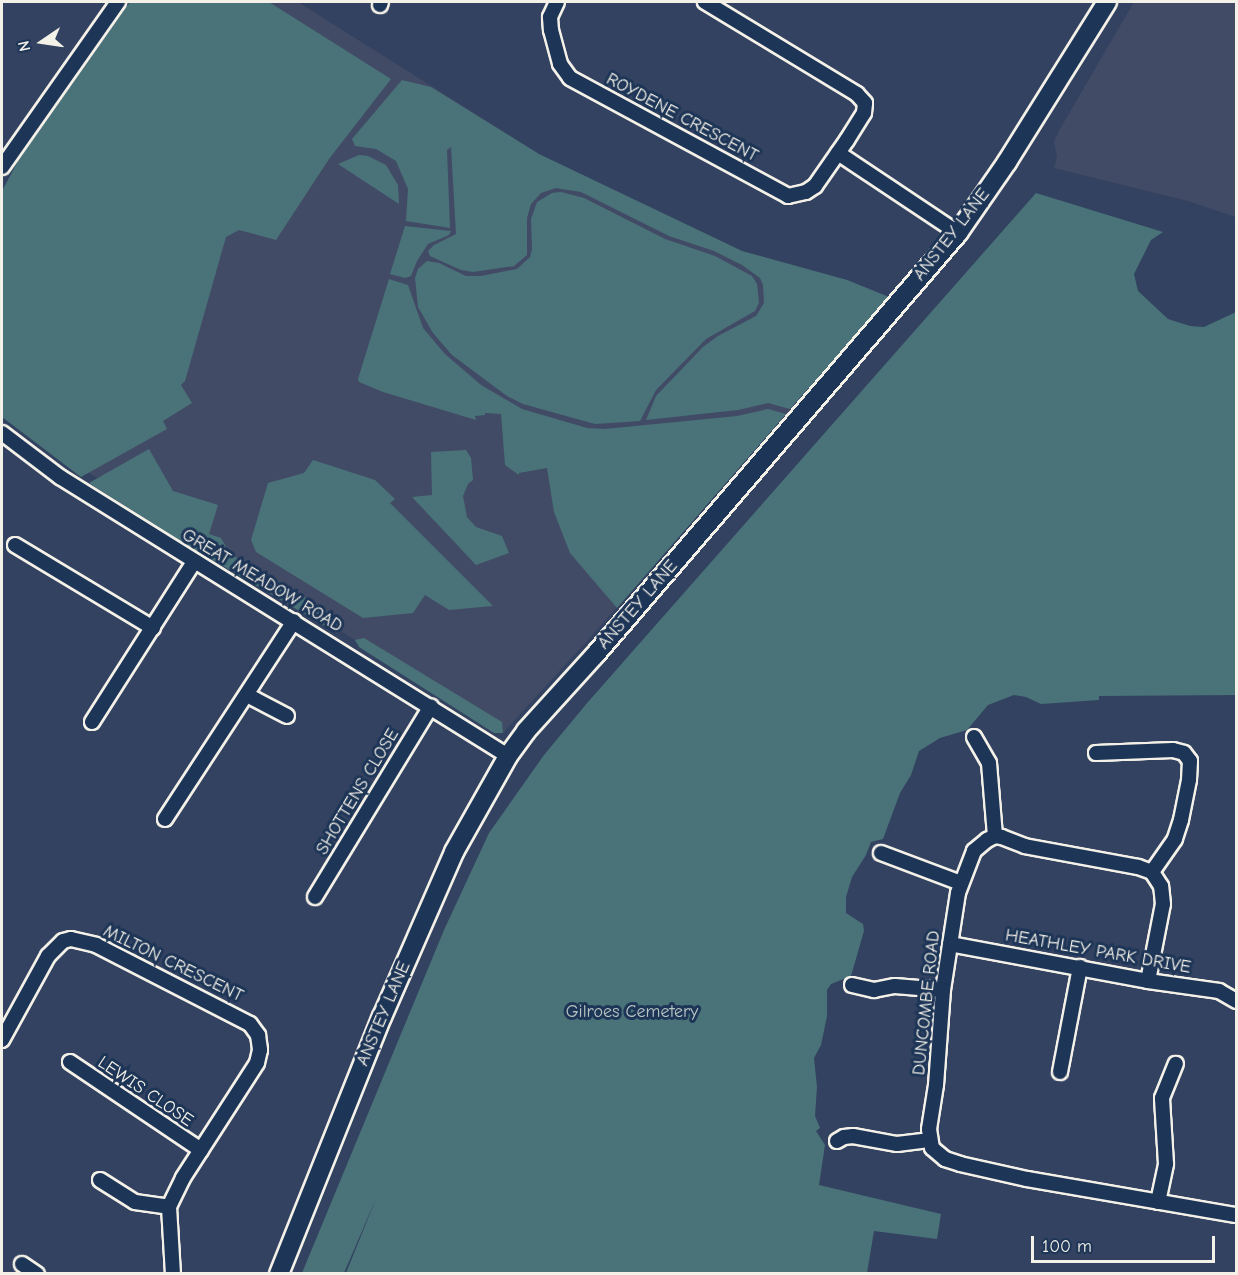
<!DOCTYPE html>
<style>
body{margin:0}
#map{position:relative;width:1238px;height:1275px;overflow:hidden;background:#334260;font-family:"Comic Neue",sans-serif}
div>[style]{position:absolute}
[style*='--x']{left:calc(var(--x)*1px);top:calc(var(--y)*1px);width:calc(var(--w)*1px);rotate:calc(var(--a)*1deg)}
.built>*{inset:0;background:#424b66}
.green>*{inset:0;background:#497378}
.roads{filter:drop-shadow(2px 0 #f4f1e8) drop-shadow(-2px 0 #f4f1e8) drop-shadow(0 2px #f4f1e8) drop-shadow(0 -2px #f4f1e8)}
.minor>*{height:14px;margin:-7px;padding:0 7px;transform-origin:7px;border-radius:7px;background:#1d3557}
.secondary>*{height:18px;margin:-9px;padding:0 9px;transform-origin:9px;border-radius:9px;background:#1d3557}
span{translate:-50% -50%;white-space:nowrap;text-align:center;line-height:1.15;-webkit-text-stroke:6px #1d3557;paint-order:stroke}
.street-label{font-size:18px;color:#f4f1e8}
.park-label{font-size:18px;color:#b8c5c1}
.frame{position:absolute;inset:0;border:3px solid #f4f1e8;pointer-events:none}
.north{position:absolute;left:12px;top:12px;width:60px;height:60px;-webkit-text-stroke:4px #1d3557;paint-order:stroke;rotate:257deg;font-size:16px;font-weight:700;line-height:24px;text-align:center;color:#f4f1e8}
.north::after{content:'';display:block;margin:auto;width:21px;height:27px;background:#f4f1e8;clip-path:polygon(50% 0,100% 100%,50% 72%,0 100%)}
.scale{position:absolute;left:1031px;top:1236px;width:184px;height:27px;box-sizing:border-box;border:3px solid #f4f1e8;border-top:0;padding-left:8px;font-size:18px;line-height:21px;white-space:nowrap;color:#f4f1e8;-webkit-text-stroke:4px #1d3557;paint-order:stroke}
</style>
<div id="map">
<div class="built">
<i style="clip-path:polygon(137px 2px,298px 2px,539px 154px,742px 251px,847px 280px,889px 297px,606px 620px,503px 733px,89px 473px,8px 415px)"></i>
<i style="clip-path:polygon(1134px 2px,1236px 2px,1236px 217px,1188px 201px,1054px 168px,1057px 157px,1054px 142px,1060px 129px)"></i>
</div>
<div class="green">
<i style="clip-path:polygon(130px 2px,269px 2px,391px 79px,329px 159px,276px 240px,239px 230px,226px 237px,185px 381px,181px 385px,192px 403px,163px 421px,167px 429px,81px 477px,2px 417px,2px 191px,18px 161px)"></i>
<i style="clip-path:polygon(402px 80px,431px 87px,539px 154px,742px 251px,847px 280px,889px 297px,790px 409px,768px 403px,738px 410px,646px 420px,656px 396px,703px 347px,718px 336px,756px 316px,764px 303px,763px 285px,760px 278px,742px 265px,714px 251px,669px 236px,581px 192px,556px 188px,541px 193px,531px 204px,527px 218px,527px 255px,514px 266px,473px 272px,461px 270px,430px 256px,428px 251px,434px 245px,456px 234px,451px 147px,447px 150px,450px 228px,406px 221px,408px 189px,396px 161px,376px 149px,355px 146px,352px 139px)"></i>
<i style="clip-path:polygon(359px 155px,368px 156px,386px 165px,398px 185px,399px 204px,338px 164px)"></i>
<i style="clip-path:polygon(561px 192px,584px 198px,665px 239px,715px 256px,752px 276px,757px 284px,759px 303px,755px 311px,706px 339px,656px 390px,640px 421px,595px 424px,523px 404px,507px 396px,452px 355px,433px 333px,418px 307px,415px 278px,418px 269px,427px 261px,439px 263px,466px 276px,481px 276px,517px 269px,530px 257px,532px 249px,531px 219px,537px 202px,552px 193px)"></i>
<i style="clip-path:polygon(1036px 193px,1163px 232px,1151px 240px,1134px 274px,1138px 291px,1168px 319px,1190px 326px,1204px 327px,1236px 312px,1236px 695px,1099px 696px,1099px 700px,1041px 704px,1026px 697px,1014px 695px,988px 705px,967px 730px,940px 738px,919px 751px,911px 775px,900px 793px,883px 839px,871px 842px,866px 855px,852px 877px,846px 897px,846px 913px,863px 924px,864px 931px,851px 976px,831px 984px,827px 990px,827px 1016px,821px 1045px,814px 1058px,817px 1087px,815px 1116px,820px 1128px,816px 1131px,825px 1145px,819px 1185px,941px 1214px,937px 1239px,874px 1231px,867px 1273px,346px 1273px,377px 1196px,344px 1273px,302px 1273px,444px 930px,489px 833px,544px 755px,588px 702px)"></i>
<i style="clip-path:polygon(405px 226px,451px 231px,449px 235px,428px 244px,417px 261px,411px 276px,405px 278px,390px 274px)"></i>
<i style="clip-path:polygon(389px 279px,408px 285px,423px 328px,445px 354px,481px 385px,522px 409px,587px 428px,605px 429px,737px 416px,768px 409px,786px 414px,617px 608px,570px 553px,554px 512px,547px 468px,519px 473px,519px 475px,505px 465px,501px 414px,485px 413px,485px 415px,475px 416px,476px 420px,383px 392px,359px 382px,358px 379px)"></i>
<i style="clip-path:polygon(149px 449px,173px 491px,218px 505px,209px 534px,221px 538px,230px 554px,323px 608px,335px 619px,338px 626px,337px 633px,177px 539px,89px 483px)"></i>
<i style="clip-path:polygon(466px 450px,471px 458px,473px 480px,468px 484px,463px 496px,467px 517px,476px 527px,502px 536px,509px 553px,476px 565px,412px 497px,432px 495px,431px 452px)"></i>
<i style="clip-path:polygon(313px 460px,375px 480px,395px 499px,390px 503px,493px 606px,449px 610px,425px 595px,413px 613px,363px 618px,256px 552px,251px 540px,268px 483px,304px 473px)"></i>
<i style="clip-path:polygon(364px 638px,502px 722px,503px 733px,494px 733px,359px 647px,355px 640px)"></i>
</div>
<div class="roads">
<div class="minor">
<i style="--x:557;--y:2;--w:17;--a:115"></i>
<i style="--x:550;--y:17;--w:13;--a:86"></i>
<i style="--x:551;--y:30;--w:35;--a:75"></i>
<i style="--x:560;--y:64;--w:17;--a:54"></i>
<i style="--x:570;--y:78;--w:248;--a:28.4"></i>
<i style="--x:788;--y:196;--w:18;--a:-13"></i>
<i style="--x:806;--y:192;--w:11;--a:-34"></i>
<i style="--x:815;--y:186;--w:56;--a:-55.2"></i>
<i style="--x:847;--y:140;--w:32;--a:-58"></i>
<i style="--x:864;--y:113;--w:10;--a:-84"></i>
<i style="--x:865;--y:103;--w:12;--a:-132"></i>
<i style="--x:857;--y:94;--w:178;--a:-148.8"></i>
<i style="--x:380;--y:5;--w:3;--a:-72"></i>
<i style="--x:838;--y:153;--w:144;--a:33.7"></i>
<i style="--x:2;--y:167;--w:202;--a:-54.9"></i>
<i style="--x:2;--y:433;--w:73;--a:37.2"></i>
<i style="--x:60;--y:477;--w:528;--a:31.91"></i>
<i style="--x:15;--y:545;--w:161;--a:31"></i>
<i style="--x:247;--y:695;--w:45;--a:27.7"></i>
<i style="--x:92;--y:722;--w:190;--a:-57.5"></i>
<i style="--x:974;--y:737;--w:30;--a:60"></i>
<i style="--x:989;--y:763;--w:73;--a:85.3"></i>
<i style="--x:1096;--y:753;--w:77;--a:-2.2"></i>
<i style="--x:1173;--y:750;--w:11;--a:15"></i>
<i style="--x:1184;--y:753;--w:10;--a:53"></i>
<i style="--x:1190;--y:761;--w:19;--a:93"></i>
<i style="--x:1189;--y:780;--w:41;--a:101.3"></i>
<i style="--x:1181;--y:820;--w:20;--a:108"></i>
<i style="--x:1175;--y:839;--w:40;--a:124.9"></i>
<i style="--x:165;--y:819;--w:236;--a:-56.9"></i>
<i style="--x:881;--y:853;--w:85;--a:20.6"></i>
<i style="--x:315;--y:897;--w:223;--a:-58.7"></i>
<i style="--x:950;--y:944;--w:201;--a:10.6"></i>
<i style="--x:1148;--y:981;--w:72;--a:8"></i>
<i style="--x:1219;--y:991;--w:20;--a:30"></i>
<i style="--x:1148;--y:981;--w:78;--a:-79"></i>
<i style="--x:1163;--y:904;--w:18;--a:-96"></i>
<i style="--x:1161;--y:886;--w:17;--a:-123"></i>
<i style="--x:1152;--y:872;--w:15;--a:-160"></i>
<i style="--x:1138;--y:867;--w:115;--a:-169.5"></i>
<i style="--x:1025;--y:846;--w:25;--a:-159"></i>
<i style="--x:1002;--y:837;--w:7;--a:-172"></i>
<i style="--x:995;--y:836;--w:9;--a:153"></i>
<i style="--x:987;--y:840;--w:17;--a:140"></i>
<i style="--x:974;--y:851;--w:45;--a:110.9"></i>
<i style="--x:958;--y:893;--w:98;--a:98.8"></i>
<i style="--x:943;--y:990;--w:95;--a:94.2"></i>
<i style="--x:936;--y:1085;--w:45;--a:99"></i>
<i style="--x:929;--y:1129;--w:19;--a:81"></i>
<i style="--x:932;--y:1148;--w:17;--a:40"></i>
<i style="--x:945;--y:1159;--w:16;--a:18"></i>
<i style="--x:960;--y:1164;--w:69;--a:12.6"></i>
<i style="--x:1027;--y:1179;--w:212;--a:9.8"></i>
<i style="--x:852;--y:985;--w:23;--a:13"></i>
<i style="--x:874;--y:990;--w:21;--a:-11"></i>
<i style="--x:895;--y:986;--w:48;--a:4.8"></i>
<i style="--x:2;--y:1040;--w:96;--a:-61.3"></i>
<i style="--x:48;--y:956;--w:21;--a:-45"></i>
<i style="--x:63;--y:941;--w:8;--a:-14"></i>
<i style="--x:71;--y:939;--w:26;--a:13"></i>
<i style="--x:96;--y:945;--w:173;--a:27.2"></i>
<i style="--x:250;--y:1024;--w:14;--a:54"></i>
<i style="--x:258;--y:1035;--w:15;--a:82"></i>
<i style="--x:260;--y:1050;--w:13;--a:103"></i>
<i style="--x:257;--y:1063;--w:137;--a:122.8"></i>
<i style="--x:183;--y:1178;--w:32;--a:116"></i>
<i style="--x:169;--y:1207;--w:67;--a:86.6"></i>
<i style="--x:70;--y:1062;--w:158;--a:33.9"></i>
<i style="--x:1060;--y:1072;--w:107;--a:-79.2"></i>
<i style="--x:837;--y:1141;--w:8;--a:-30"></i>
<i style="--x:844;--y:1137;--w:9;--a:-6"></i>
<i style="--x:853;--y:1136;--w:45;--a:10.3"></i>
<i style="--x:897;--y:1144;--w:32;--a:-7"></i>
<i style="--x:100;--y:1180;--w:41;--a:32.2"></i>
<i style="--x:135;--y:1202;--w:34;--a:8"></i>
<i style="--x:1158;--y:1202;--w:39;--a:-78"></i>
<i style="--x:1166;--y:1164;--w:66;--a:-93.5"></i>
<i style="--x:1162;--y:1098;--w:37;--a:-68"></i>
<i style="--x:22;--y:1264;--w:18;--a:34"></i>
</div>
<div class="secondary">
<i style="--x:279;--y:1274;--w:277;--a:-68.2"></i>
<i style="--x:382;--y:1017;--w:180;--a:-66.4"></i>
<i style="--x:454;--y:852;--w:110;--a:-60.6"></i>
<i style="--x:508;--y:756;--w:31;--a:-54"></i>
<i style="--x:526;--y:731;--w:103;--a:-47.8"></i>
<i style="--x:595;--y:655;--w:557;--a:-49.3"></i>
<i style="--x:958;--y:233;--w:86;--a:-55.4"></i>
<i style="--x:1007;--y:162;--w:189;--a:-58"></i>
</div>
</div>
<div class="street-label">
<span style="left:682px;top:118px;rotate:28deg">ROYDENE CRESCENT</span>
<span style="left:952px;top:235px;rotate:-52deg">ANSTEY LANE</span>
<span style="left:262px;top:581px;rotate:31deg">GREAT MEADOW ROAD</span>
<span style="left:638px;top:605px;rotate:-49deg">ANSTEY LANE</span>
<span style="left:358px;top:792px;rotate:-59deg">SHOTTENS CLOSE</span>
<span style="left:1098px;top:952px;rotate:10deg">HEATHLEY PARK DRIVE</span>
<span style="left:173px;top:964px;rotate:26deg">MILTON CRESCENT</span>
<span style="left:927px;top:1003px;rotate:-84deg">DUNCOMBE ROAD</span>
<span style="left:384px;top:1014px;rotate:-67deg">ANSTEY LANE</span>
<span style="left:145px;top:1092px;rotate:34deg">LEWIS CLOSE</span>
</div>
<div class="park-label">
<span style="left:632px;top:1012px">Gilroes Cemetery</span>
</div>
<div class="frame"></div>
<div class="north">N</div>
<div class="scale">100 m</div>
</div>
